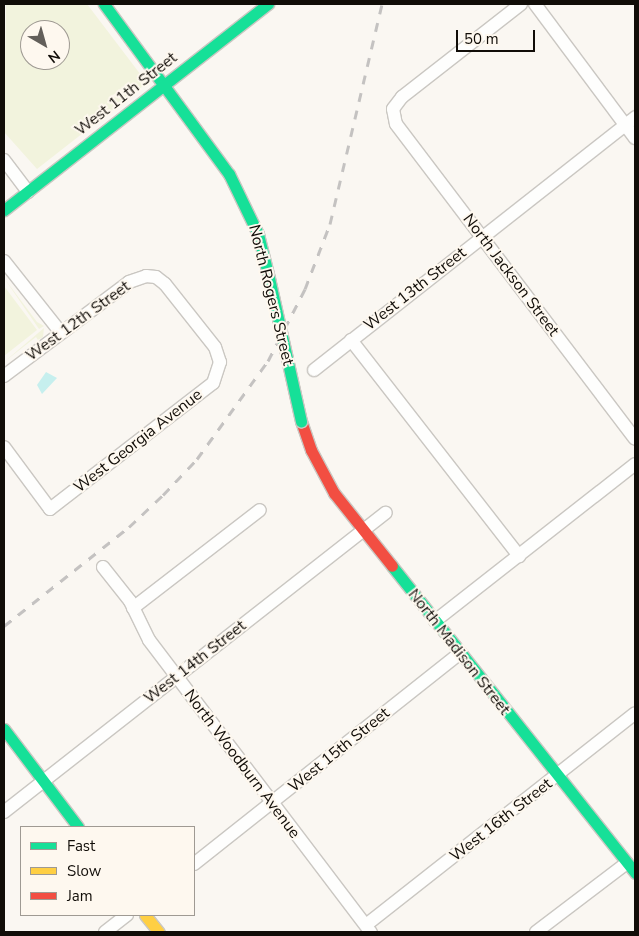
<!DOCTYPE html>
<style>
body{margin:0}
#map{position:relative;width:639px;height:936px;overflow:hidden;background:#faf7f2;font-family:"Nunito Sans",sans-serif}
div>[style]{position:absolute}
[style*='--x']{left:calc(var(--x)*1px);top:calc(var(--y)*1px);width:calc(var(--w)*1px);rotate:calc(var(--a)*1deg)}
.green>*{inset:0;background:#f2f3dd}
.water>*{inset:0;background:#c6efee}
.roads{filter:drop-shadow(1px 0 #cac7c2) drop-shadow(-1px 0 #cac7c2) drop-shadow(0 1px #cac7c2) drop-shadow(0 -1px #cac7c2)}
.street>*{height:12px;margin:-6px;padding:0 6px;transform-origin:6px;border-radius:6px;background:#fefefd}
.fast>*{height:11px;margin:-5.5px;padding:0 5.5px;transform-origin:5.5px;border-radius:5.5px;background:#16e098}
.slow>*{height:11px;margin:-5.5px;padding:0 5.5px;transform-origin:5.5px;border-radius:5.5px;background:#ffcf43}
.jam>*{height:11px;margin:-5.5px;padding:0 5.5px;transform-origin:5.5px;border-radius:5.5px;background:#f24e42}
.rail>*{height:3px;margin-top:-1.5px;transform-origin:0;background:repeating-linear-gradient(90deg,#c4c2c1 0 9px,transparent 0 18px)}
.bridges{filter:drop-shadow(1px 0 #cac7c2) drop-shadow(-1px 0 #cac7c2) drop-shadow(0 1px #cac7c2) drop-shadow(0 -1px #cac7c2)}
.fast-bridge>*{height:11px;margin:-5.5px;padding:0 5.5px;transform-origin:5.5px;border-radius:5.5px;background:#16e098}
span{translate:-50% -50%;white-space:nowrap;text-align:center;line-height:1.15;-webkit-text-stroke:4px #fef8ef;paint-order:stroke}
.street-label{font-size:16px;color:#110d08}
.frame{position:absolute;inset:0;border:5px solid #110d08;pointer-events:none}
.legend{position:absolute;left:20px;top:826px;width:175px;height:90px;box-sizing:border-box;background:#fef8ef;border:1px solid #9f9a93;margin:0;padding:6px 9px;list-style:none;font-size:15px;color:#110d08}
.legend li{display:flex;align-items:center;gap:10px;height:25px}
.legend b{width:25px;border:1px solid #9f9a93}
.north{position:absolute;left:20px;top:20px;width:50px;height:50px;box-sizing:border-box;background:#fef8ef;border:1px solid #9f9a93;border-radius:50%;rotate:142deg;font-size:14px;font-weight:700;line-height:20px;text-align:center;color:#110d08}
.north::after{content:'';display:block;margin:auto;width:18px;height:22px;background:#635f5a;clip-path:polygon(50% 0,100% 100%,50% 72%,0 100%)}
.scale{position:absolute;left:456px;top:30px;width:79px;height:22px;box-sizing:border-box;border:2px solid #110d08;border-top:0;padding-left:6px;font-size:15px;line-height:18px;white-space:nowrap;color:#110d08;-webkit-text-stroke:4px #fef8ef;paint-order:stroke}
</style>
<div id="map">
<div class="green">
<i style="clip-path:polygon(evenodd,6px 4px,87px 4px,147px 83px,37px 169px,4px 132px,6px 4px,30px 30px,60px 30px,60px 60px,30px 60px,30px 30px)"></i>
<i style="clip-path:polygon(4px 278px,37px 322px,44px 326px,39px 329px)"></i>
<i style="clip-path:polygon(4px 286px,37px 330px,4px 356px)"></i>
<i style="clip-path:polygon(44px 328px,43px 337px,38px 340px,36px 337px,4px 362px)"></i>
</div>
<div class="water">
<i style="clip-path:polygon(46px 372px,57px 378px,42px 394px,37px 385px)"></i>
</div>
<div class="roads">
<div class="street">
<i style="--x:521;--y:4;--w:151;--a:142"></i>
<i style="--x:402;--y:97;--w:15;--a:127"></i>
<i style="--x:393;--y:109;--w:15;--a:79"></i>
<i style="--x:396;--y:124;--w:395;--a:52.8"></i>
<i style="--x:535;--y:4;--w:167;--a:53.3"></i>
<i style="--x:4;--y:160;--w:40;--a:53"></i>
<i style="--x:4;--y:261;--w:92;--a:51.6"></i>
<i style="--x:351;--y:340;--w:274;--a:52.1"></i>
<i style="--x:314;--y:370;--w:409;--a:-38.2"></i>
<i style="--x:4;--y:376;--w:156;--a:-36.9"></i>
<i style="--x:129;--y:282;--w:18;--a:-19"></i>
<i style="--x:146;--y:276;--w:10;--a:6"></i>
<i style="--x:156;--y:277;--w:11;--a:38"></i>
<i style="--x:165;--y:284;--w:80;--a:51.6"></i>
<i style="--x:215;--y:347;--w:16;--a:72"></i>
<i style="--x:220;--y:362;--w:22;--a:108"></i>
<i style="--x:213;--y:383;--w:206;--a:142.3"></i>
<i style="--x:50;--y:509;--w:77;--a:-126.6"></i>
<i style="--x:103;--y:567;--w:43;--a:51.5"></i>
<i style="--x:130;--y:601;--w:43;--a:64"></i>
<i style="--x:149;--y:640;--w:367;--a:52.8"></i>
<i style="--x:133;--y:608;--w:160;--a:-37.7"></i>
<i style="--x:435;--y:621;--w:254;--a:-38.1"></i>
<i style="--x:4;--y:812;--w:485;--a:-38.1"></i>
<i style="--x:194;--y:864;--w:340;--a:-38.4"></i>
<i style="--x:366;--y:925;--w:342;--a:-38.2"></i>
<i style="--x:105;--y:932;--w:28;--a:-38"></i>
<i style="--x:536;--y:932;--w:114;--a:-37.2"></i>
</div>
<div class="fast">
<i style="--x:104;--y:4;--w:211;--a:53.7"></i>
<i style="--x:229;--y:174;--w:67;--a:64.2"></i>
<i style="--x:258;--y:234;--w:45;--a:76"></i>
<i style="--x:4;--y:210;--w:335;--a:-38"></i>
<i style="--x:392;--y:566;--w:392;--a:51.6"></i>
<i style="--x:4;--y:729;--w:123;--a:52.9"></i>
</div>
<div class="slow">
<i style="--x:145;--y:915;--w:22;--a:51"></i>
</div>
<div class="jam">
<i style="--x:301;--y:421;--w:31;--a:71"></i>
<i style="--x:311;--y:450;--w:49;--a:61.9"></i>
<i style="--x:334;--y:493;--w:93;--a:51.5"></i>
</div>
</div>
<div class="rail">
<i style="--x:4;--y:626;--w:159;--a:-38.4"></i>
<i style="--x:129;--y:527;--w:47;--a:-43.3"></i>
<i style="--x:163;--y:495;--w:50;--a:-46.6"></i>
<i style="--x:197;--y:459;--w:121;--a:-54.1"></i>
<i style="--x:268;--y:361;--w:81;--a:-62.8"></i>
<i style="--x:305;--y:289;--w:70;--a:-69"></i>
<i style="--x:330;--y:224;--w:226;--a:-76.7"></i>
</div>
<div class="bridges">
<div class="fast-bridge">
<i style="--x:269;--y:278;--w:147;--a:77.4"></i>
</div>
</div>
<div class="street-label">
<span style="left:126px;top:94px;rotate:-38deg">West 11th Street</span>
<span style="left:511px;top:275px;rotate:53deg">North Jackson Street</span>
<span style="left:415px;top:289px;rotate:-38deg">West 13th Street</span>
<span style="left:271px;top:295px;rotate:76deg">North Rogers Street</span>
<span style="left:78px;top:321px;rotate:-36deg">West 12th Street</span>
<span style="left:138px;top:441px;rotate:-38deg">West Georgia Avenue</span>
<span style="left:459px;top:652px;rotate:52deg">North Madison Street</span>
<span style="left:195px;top:662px;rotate:-38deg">West 14th Street</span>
<span style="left:339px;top:750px;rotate:-39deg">West 15th Street</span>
<span style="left:242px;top:764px;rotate:53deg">North Woodburn Avenue</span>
<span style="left:501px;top:820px;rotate:-38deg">West 16th Street</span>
</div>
<div class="frame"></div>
<ul class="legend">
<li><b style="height:6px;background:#16e098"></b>Fast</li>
<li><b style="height:6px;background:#ffcf43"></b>Slow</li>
<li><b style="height:6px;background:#f24e42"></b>Jam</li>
</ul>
<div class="north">N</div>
<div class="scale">50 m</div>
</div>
